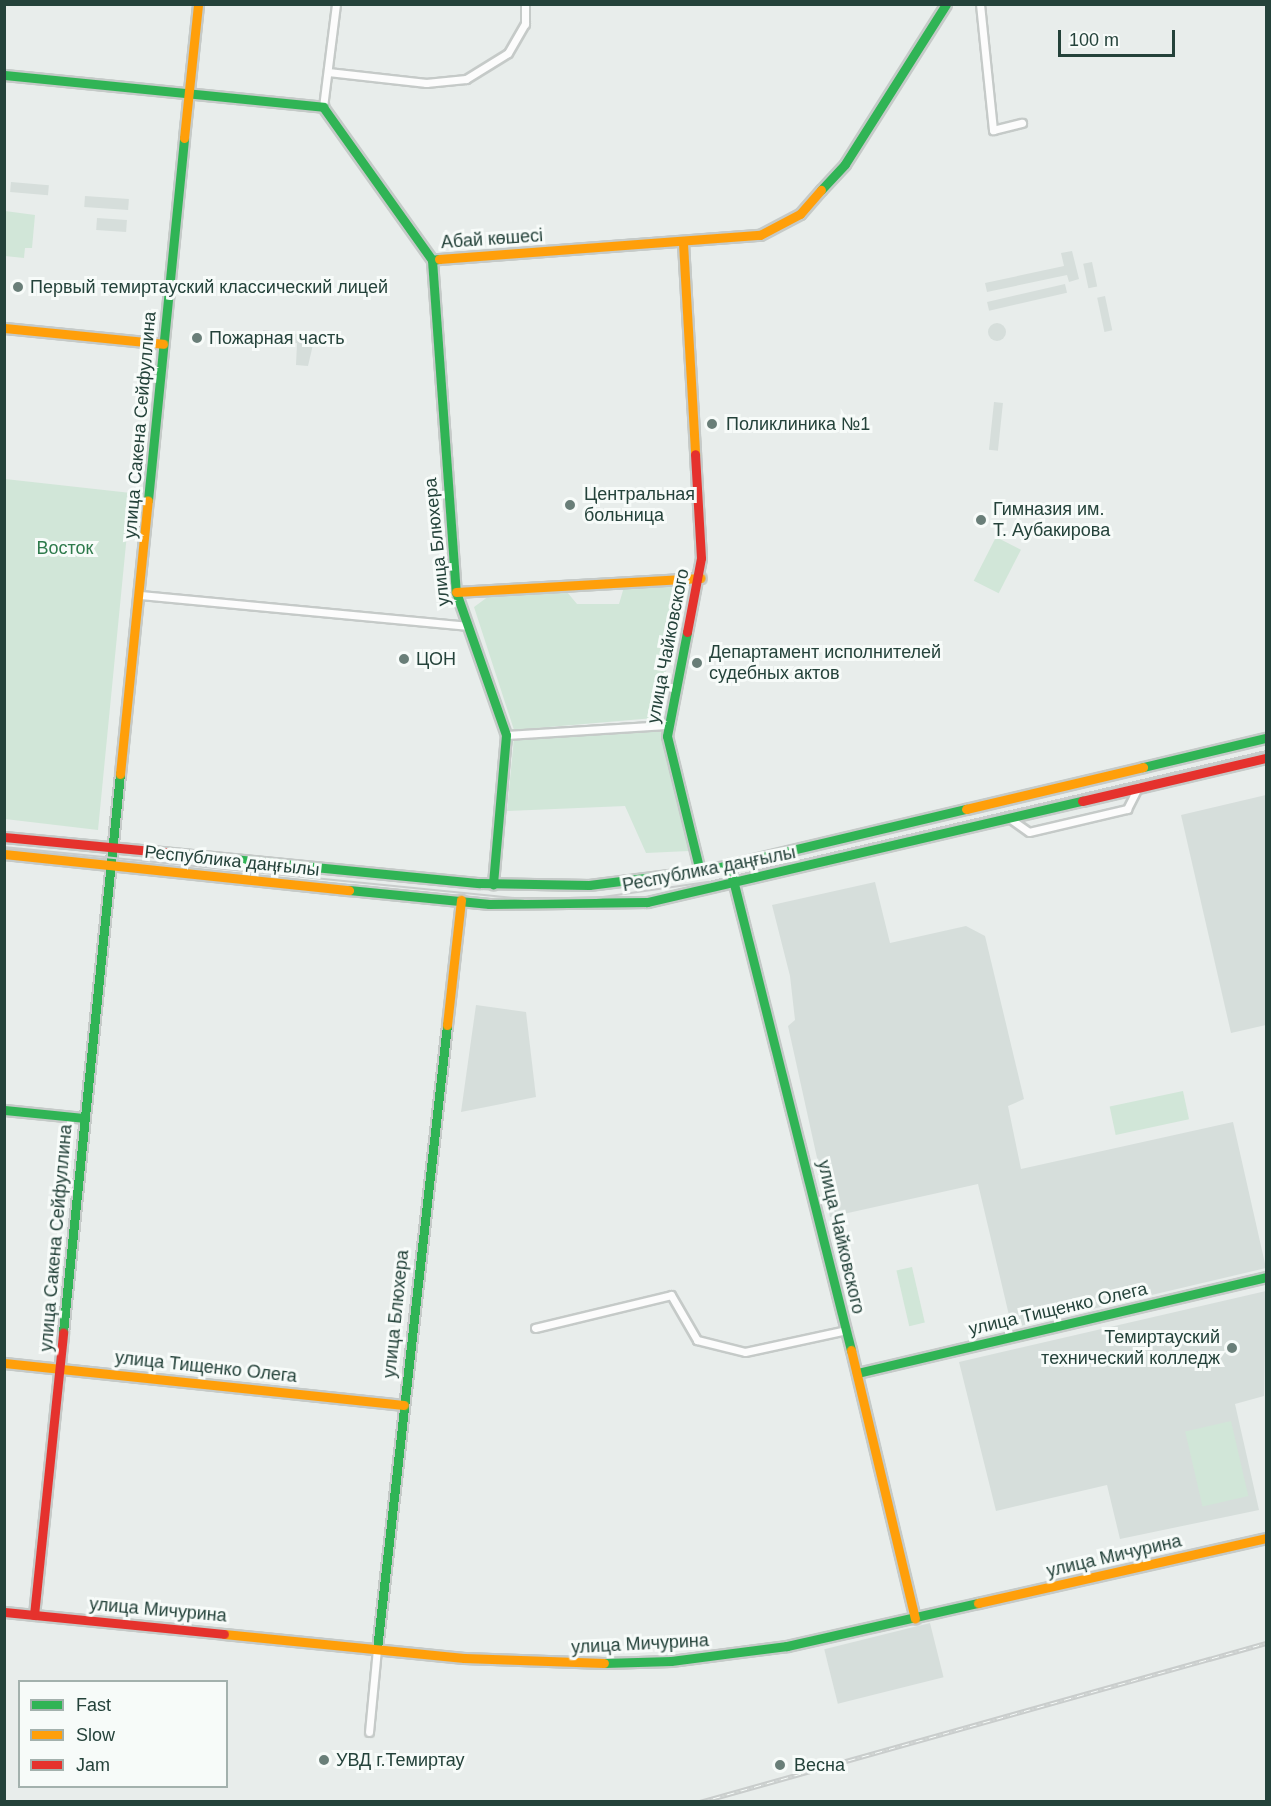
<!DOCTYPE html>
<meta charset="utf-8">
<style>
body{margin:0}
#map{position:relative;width:1271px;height:1806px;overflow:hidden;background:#e8edeb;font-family:Helvetica,sans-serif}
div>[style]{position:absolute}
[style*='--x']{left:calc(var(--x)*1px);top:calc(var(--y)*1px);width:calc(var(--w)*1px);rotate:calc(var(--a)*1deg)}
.built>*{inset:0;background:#d6dedb;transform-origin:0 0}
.round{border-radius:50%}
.green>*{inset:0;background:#d1e6d8;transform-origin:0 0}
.roads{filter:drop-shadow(2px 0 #c5cac8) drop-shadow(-2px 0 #c5cac8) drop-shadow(0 2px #c5cac8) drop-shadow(0 -2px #c5cac8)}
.street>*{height:7px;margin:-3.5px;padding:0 3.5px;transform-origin:3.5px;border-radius:3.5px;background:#fcfcfc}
.fast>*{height:9px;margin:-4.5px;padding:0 4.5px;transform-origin:4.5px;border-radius:4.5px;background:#30b455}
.slow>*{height:9px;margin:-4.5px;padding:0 4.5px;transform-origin:4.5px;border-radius:4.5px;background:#ff9f0a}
.jam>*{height:9px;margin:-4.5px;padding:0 4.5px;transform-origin:4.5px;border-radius:4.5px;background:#e5322d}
.tram>*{height:1.5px;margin:-0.75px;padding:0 0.75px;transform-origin:0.75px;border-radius:0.75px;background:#c9cdcc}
.rail>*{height:4.5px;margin-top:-2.25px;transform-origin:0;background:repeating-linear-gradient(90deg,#f7fbf9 0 7px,#c9cdcc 0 14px);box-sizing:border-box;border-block:2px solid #c9cdcc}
.dots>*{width:16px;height:16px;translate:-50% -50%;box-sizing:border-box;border:3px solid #f7fbf9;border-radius:50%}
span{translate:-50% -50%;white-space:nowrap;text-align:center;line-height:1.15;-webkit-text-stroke:6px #f7fbf9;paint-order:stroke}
.street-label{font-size:18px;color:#24423a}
.poi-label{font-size:18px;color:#24423a}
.left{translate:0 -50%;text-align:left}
.right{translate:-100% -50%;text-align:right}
.park-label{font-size:18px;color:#2d7a4b}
.frame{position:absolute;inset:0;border:6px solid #24423a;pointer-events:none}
.legend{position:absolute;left:18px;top:1680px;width:210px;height:108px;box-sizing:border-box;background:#f7fbf9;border:2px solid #a3b1ad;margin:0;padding:8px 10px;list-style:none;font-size:18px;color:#24423a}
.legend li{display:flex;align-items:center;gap:12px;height:30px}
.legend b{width:30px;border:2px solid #a3b1ad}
.scale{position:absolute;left:1058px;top:30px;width:117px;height:27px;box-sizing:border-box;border:3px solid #24423a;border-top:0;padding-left:8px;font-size:18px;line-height:21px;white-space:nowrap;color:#24423a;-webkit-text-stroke:4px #f7fbf9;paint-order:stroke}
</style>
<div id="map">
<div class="built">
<i style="left:11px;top:182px;width:38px;height:10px;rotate:5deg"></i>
<i style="left:85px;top:196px;width:44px;height:11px;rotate:4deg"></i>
<i style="left:97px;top:218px;width:30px;height:12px;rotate:4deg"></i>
<i style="clip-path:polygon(1072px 251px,1079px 279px,1069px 282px,1067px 275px,987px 292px,985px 283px,1064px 266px,1061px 253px)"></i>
<i style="left:1092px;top:262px;width:25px;height:9px;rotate:78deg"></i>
<i style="left:1065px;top:284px;width:9px;height:80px;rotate:77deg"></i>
<i style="left:1105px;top:296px;width:35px;height:8px;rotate:78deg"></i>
<i class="round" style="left:988px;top:323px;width:18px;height:18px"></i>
<i style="clip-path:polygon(263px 330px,315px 336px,308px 366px,296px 365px,297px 343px,262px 339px)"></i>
<i style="left:994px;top:402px;width:9px;height:48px;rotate:6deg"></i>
<i style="clip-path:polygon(1266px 795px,1266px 1025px,1231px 1033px,1181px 815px)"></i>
<i style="clip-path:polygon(875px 882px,890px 943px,966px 926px,985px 936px,1024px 1099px,1008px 1106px,1021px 1169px,1233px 1122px,1266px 1268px,1012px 1328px,978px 1184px,830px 1217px,788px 1026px,795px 1020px,790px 976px,772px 905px)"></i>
<i style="clip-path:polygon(476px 1005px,526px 1012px,536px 1097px,461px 1112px)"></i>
<i style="clip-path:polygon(1266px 1291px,1264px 1396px,1235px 1404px,1259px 1510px,1120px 1539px,1107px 1485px,996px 1511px,959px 1362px)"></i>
<i style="left:930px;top:1623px;width:56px;height:109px;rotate:76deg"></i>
</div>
<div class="green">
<i style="clip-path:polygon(5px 211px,35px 215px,32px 248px,25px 248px,24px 258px,5px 256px)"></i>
<i style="clip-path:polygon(5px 479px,131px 493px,98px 830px,5px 819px)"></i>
<i style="left:996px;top:537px;width:28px;height:49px;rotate:27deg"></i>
<i style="clip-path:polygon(688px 584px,654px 718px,514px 730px,474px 607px,489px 596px,567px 592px,577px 604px,619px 604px,624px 587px)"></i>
<i style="clip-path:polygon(660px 729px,689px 851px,646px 853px,625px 806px,507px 811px,514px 738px)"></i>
<i style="left:1183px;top:1091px;width:29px;height:75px;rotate:78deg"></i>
<i style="left:912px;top:1267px;width:57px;height:16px;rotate:77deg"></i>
<i style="left:1231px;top:1421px;width:77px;height:47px;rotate:77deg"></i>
</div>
<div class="roads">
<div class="street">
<i style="--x:980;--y:4;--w:127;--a:84.1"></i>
<i style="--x:993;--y:130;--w:30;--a:-14"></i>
<i style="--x:328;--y:72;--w:99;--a:6.4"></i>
<i style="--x:426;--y:83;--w:40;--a:-5.7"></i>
<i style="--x:466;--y:79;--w:49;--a:-31.8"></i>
<i style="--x:508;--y:53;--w:34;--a:-60"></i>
<i style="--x:525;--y:24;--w:20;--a:-90"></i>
<i style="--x:323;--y:107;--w:104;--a:-82.8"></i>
<i style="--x:141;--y:595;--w:326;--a:5.4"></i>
<i style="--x:506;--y:735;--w:161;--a:-3.6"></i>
<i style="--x:1009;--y:818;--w:24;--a:35"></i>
<i style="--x:1029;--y:832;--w:101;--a:-13.2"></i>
<i style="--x:1127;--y:809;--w:25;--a:-63"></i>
<i style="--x:535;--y:1328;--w:140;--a:-13.6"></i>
<i style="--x:671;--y:1295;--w:52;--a:60"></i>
<i style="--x:697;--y:1340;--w:49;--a:14"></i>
<i style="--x:745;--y:1352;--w:104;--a:-12.2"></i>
<i style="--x:369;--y:1732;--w:83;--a:-84.5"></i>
</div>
<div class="fast">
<i style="--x:4;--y:75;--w:321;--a:5.7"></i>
<i style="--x:323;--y:107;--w:188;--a:54.5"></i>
<i style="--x:432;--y:260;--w:7;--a:-8"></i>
<i style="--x:821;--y:190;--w:35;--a:-47"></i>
<i style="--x:845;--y:164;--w:189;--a:-57.7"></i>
<i style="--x:432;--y:260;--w:333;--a:85.9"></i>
<i style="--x:456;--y:592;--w:151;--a:70.7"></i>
<i style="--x:506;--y:735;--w:150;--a:95"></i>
<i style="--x:148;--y:500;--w:364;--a:-84.3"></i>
<i style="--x:687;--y:632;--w:106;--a:100.9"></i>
<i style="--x:667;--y:736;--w:139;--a:76.3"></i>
<i style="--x:1143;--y:767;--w:126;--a:-13.3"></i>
<i style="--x:172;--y:853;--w:309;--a:5.6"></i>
<i style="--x:480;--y:883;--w:109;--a:1.1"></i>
<i style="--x:589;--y:885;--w:119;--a:-7.2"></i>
<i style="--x:707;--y:870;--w:266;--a:-13.3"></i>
<i style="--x:729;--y:864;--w:501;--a:75.91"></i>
<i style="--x:349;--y:890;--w:141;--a:5.7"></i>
<i style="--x:489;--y:904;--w:158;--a:-0.7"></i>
<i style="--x:647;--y:902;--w:447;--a:-13.1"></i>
<i style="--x:4;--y:1110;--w:80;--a:5.7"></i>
<i style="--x:63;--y:1332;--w:561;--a:-84.17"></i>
<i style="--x:857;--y:1373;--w:420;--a:-13.2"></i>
<i style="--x:377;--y:1649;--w:628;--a:-83.6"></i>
<i style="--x:604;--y:1663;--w:67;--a:-1.7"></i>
<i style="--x:671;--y:1661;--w:117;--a:-7.4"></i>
<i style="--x:787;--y:1646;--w:196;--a:-12.7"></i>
</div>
<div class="slow">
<i style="--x:184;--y:138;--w:135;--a:-84"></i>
<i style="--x:683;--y:243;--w:211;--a:86.7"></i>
<i style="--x:439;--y:259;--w:322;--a:-4.3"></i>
<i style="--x:760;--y:235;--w:45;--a:-27.7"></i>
<i style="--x:800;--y:214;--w:32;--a:-49"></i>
<i style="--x:4;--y:328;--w:160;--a:5.7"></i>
<i style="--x:456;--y:592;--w:245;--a:-3.3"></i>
<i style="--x:120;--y:774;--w:275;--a:-84.2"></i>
<i style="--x:966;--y:809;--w:182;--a:-13.3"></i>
<i style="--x:4;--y:854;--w:347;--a:6"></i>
<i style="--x:447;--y:1025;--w:126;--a:-83.6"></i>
<i style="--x:851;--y:1350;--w:276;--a:76.6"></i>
<i style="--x:4;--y:1363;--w:402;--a:6"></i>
<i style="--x:978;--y:1603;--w:295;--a:-12.7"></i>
<i style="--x:224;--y:1634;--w:241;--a:5.7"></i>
<i style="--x:464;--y:1658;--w:140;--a:2"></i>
</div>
<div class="jam">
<i style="--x:687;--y:632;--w:75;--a:-79.3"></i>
<i style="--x:701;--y:558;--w:104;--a:-93.3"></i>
<i style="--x:1082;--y:801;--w:189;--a:-13.2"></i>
<i style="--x:4;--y:837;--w:169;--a:5.4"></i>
<i style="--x:4;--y:1612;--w:221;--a:5.7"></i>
<i style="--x:34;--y:1615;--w:284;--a:-84.1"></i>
</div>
</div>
<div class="tram">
<i style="--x:4;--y:847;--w:524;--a:5.7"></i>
<i style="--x:525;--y:899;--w:71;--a:-0.8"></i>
<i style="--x:596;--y:898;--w:114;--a:-8.1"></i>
<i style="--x:709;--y:882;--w:572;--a:-13.23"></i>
</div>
<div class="rail">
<i style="--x:700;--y:1802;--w:588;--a:-15.69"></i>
</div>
<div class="dots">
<i style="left:18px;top:287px;background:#697e78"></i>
<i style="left:197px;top:338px;background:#697e78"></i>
<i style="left:712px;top:424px;background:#697e78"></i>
<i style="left:570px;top:505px;background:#697e78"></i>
<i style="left:981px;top:520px;background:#697e78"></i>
<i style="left:404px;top:659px;background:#697e78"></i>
<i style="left:697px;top:663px;background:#697e78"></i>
<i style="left:1232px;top:1348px;background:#697e78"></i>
<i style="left:324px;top:1760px;background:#697e78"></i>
<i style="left:780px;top:1765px;background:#697e78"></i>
</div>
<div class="street-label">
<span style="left:492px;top:239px;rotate:-4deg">Абай көшесі</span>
<span style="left:140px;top:425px;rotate:-85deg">улица Сакена Сейфуллина</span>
<span style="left:437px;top:542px;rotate:-96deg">улица Блюхера</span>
<span style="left:668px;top:646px;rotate:-79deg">улица Чайковского</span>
<span style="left:232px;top:861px;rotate:6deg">Республика даңғылы</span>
<span style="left:709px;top:869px;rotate:-11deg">Республика даңғылы</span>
<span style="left:841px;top:1237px;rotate:77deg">улица Чайковского</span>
<span style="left:56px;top:1238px;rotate:-85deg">улица Сакена Сейфуллина</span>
<span style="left:1058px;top:1309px;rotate:-13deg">улица Тищенко Олега</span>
<span style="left:396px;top:1314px;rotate:-84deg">улица Блюхера</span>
<span style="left:206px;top:1367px;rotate:6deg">улица Тищенко Олега</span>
<span style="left:1114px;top:1556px;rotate:-13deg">улица Мичурина</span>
<span style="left:158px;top:1610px;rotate:5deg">улица Мичурина</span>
<span style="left:640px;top:1644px;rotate:-3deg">улица Мичурина</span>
</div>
<div class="poi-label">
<span class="left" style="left:30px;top:287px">Первый темиртауский классический лицей</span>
<span class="left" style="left:209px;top:338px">Пожарная часть</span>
<span class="left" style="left:726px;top:424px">Поликлиника №1</span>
<span class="left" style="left:584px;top:505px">Центральная<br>больница</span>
<span class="left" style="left:993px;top:520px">Гимназия им.<br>Т. Аубакирова</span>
<span class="left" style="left:709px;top:663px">Департамент исполнителей<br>судебных актов</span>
<span class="left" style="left:416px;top:659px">ЦОН</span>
<span class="right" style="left:1220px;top:1348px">Темиртауский<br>технический колледж</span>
<span class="left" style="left:336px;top:1760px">УВД г.Темиртау</span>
<span class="left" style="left:794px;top:1765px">Весна</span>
</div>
<div class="park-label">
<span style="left:65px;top:548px">Восток</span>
</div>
<div class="frame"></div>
<ul class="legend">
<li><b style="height:8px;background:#30b455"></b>Fast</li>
<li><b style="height:8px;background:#ff9f0a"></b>Slow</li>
<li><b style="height:8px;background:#e5322d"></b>Jam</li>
</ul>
<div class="scale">100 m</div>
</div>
